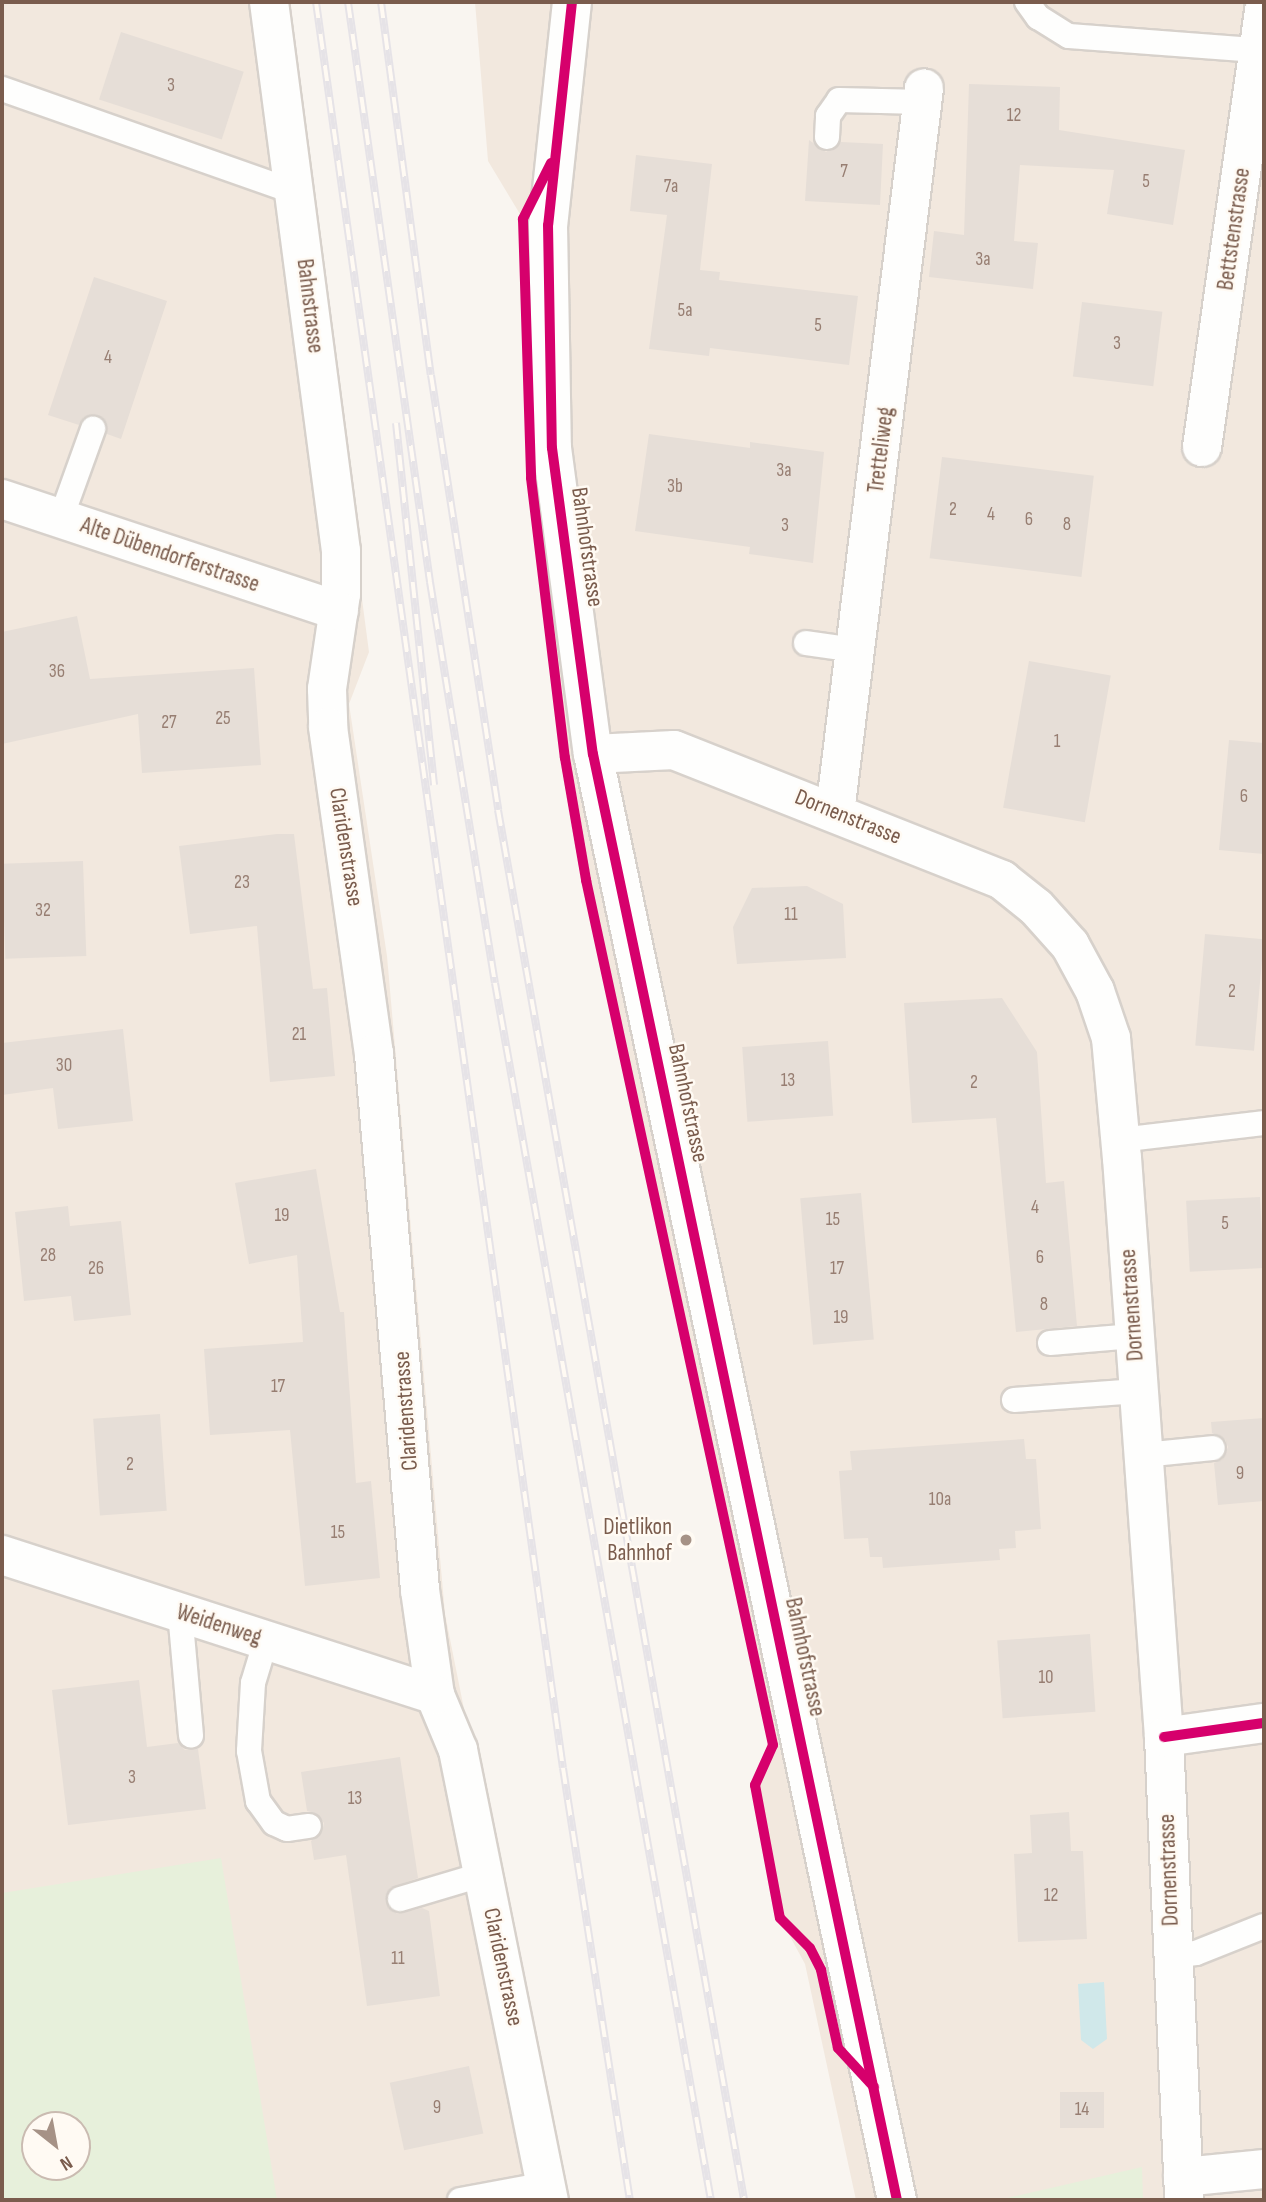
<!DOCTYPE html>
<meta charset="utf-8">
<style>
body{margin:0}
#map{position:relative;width:1266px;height:2202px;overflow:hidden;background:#f9f5f0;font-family:"Sofia Sans Condensed",sans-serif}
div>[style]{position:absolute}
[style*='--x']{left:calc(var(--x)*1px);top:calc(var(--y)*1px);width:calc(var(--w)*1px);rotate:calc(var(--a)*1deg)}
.residential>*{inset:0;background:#f2e8de}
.green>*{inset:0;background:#e7f0db}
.water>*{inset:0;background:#d0e8ea}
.building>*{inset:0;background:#e6ded7;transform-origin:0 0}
.roads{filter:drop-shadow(2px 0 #d7d1cb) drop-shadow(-2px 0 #d7d1cb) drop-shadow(0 2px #d7d1cb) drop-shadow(0 -2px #d7d1cb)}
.service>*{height:24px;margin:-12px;padding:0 12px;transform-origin:12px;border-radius:12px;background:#fefefd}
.minor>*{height:38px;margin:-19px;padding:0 19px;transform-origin:19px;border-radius:19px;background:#fefefd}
.tertiary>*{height:38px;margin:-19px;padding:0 19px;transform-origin:19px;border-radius:19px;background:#fefefd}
.rail>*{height:8px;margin-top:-4px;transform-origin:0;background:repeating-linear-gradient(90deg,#fffaf3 0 16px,#e6e3e7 0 32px);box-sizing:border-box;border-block:2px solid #e6e3e7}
.cycleway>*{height:10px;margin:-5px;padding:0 5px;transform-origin:5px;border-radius:5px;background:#d6006c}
.dots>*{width:19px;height:19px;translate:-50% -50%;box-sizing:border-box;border:4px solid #fffaf3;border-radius:50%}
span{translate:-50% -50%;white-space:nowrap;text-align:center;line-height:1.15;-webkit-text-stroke:5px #fffaf3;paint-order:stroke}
.number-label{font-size:19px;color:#977e72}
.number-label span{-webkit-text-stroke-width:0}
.street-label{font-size:23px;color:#7a5c4d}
.poi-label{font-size:23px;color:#7a5c4d}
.right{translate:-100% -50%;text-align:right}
.frame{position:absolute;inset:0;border:4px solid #7a5c4d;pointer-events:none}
.north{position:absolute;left:21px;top:2111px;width:70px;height:70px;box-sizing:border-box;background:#fffaf3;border:2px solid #cabbb1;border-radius:50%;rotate:149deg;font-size:19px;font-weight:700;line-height:28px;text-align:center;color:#7a5c4d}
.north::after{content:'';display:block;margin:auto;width:24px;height:32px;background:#a69286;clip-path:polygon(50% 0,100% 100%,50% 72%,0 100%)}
</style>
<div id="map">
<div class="residential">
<i style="clip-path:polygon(evenodd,2px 2px,283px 2px,369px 652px,349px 704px,387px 956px,445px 1614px,562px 2200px,2px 2200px,2px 2px,35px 2125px,77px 2125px,77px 2167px,35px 2167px,35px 2125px)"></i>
<i style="clip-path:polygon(475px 2px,1264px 2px,1264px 2200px,856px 2200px,805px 1964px,780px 1918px,755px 1785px,772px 1745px,586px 880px,565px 758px,531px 478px,523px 219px,488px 161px)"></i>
</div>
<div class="green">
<i style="clip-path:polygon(evenodd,221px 1858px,277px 2200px,2px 2200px,2px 1893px,221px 1858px,35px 2125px,77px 2125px,77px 2167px,35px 2167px,35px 2125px)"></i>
<i style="clip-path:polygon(1142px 2167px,1143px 2200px,1001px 2200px,1007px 2198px)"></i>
</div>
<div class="water">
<i style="clip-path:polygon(1104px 1982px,1107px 2039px,1093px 2049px,1081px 2040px,1078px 1984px)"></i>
</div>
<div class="building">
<i style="left:121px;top:32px;width:129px;height:71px;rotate:18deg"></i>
<i style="clip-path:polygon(969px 84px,1060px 87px,1059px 130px,1185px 150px,1173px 225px,1107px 214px,1114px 170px,1020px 165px,1014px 241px,1038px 243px,1033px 289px,929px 277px,934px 231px,964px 235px)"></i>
<i style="clip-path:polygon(809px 140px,826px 152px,841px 142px,883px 144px,880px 205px,805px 201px)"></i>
<i style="clip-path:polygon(636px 155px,712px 164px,700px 270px,720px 272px,719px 280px,858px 296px,849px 365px,710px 348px,709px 356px,649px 349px,667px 215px,630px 211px)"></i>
<i style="clip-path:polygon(94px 277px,167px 301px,121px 439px,107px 434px,105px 420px,97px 415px,84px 417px,79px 425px,48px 415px)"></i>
<i style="left:1082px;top:302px;width:81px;height:75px;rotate:7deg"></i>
<i style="clip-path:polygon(649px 434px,750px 448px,750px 442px,824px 452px,813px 563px,749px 554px,750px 547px,635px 531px)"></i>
<i style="left:942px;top:457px;width:153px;height:102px;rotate:7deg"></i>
<i style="clip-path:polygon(77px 616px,90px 679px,254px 668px,261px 765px,142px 773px,138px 714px,2px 744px,2px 632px)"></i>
<i style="left:1029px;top:661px;width:83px;height:149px;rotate:10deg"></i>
<i style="clip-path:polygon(1229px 740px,1264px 743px,1264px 854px,1219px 850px)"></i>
<i style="clip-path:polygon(277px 834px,294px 834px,313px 989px,327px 988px,335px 1076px,270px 1082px,257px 926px,190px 934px,179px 846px)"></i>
<i style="left:83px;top:861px;width:95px;height:81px;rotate:88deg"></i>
<i style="clip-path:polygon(807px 886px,843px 904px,846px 958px,737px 964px,733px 927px,752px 888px)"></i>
<i style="left:1205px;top:934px;width:59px;height:112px;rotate:5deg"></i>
<i style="clip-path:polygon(1002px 998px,1037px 1052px,1046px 1183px,1064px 1181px,1077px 1326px,1016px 1332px,996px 1118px,912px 1123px,904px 1003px)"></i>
<i style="clip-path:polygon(123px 1029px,133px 1121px,58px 1129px,53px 1088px,2px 1095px,2px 1043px)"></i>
<i style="left:828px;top:1041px;width:75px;height:86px;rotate:86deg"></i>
<i style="clip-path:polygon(316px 1169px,340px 1312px,344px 1312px,356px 1483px,371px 1481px,380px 1578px,305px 1586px,290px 1430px,210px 1435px,204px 1349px,303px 1342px,297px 1255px,249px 1264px,235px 1183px)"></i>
<i style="left:861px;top:1193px;width:147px;height:61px;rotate:85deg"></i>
<i style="left:1260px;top:1197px;width:71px;height:74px;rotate:87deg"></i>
<i style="clip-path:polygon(68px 1206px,70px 1226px,121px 1221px,131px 1315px,74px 1321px,71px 1296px,24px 1301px,15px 1212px)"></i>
<i style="left:160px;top:1414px;width:97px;height:67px;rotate:86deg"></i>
<i style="clip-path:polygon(1264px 1418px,1264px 1501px,1218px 1505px,1214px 1463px,1222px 1460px,1228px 1447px,1225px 1439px,1212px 1433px,1211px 1422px)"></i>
<i style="clip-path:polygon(1024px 1439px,1026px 1459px,1036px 1459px,1041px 1529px,1015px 1531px,1016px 1548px,999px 1549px,1000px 1560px,883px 1568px,882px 1557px,870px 1557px,868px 1538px,844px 1539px,839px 1471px,852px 1470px,850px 1451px)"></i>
<i style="left:1090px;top:1634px;width:78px;height:93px;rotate:86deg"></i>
<i style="clip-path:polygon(139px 1680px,147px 1747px,178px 1743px,185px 1750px,198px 1749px,206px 1809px,68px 1825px,52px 1690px)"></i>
<i style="clip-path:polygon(400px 1757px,418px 1878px,390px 1888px,386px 1903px,397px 1914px,422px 1908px,429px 1911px,440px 1996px,367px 2006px,346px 1855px,314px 1860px,311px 1841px,322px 1832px,324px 1823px,315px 1813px,307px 1811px,301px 1772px)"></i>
<i style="clip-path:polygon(1069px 1812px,1071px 1851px,1083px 1851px,1087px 1939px,1018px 1942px,1014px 1854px,1032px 1853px,1030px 1815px)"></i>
<i style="left:469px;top:2066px;width:69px;height:81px;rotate:78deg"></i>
<i style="left:1060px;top:2092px;width:44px;height:36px"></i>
</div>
<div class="roads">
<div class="service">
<i style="--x:1027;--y:2;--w:19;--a:54"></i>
<i style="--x:1038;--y:17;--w:36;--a:32"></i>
<i style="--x:1069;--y:36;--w:188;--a:4.3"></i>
<i style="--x:2;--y:89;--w:311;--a:19.4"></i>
<i style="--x:827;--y:137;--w:21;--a:-87"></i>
<i style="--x:828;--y:116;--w:19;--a:-55"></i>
<i style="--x:839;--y:100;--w:84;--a:1.4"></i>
<i style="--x:61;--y:518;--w:95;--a:-70.2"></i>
<i style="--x:806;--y:643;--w:49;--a:8.1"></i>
<i style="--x:1120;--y:1140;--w:145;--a:-6.7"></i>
<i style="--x:1050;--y:1343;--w:84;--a:-4.8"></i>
<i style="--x:1014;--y:1400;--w:124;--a:-4.2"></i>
<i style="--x:1143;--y:1455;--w:70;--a:-5.7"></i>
<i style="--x:180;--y:1612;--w:124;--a:84.9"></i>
<i style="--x:266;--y:1640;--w:45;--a:106.8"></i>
<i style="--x:253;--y:1683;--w:68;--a:93.4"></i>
<i style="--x:249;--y:1751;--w:51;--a:79.8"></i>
<i style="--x:258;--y:1801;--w:27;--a:54"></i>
<i style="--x:274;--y:1823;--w:14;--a:25"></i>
<i style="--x:287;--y:1829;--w:22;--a:-8"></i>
<i style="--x:400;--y:1899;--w:88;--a:-16.6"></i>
<i style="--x:1172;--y:1956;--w:24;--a:-7"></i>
<i style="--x:1196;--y:1953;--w:73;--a:-21.7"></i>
<i style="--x:460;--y:2200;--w:87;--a:-10.5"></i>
</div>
<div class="minor">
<i style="--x:269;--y:2;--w:554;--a:82.53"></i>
<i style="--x:341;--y:551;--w:43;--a:90"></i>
<i style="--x:341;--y:594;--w:96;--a:98.4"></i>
<i style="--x:327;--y:689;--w:38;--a:88"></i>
<i style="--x:328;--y:727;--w:330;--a:82"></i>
<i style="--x:374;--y:1054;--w:538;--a:85.09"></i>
<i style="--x:420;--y:1590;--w:106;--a:81.9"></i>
<i style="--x:435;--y:1695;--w:60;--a:67.3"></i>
<i style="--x:458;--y:1750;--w:459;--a:78.6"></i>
<i style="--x:1202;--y:447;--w:441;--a:-81.9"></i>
<i style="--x:2;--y:499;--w:355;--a:18.4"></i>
<i style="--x:593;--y:754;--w:81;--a:-2.8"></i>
<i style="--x:674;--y:750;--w:353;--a:21.6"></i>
<i style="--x:1002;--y:880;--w:43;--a:38.5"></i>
<i style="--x:1036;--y:907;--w:51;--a:48.2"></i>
<i style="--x:1070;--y:945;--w:52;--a:61.5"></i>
<i style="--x:1095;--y:991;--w:50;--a:71.2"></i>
<i style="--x:1111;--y:1038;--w:121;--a:84.8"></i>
<i style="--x:1122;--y:1158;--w:581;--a:85.85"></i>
<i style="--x:1164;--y:1737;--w:463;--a:87.5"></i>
<i style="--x:835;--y:812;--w:729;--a:-82.99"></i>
<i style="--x:2;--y:1555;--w:455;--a:17.9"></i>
<i style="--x:1164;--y:1737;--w:101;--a:-8"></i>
<i style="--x:1183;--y:2177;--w:81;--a:-5.6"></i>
</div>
<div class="tertiary">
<i style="--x:572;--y:2;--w:224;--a:96.1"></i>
<i style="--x:548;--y:225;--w:223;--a:89"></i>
<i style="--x:552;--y:448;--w:309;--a:82.4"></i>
<i style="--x:593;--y:754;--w:1478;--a:78.13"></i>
</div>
</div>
<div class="rail">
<i style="--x:316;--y:2;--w:1783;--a:82.04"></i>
<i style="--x:563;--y:1768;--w:437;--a:81.2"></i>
<i style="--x:348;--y:2;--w:586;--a:81.95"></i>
<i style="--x:430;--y:582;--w:406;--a:80.8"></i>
<i style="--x:495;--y:983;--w:1236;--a:79.94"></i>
<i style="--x:381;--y:2;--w:376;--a:82.4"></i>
<i style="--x:431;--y:375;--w:440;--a:81.2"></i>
<i style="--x:498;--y:810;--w:1412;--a:79.96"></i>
<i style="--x:396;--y:423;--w:364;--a:84"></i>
</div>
<div class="cycleway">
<i style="--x:572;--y:2;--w:224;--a:96.1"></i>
<i style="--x:548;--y:225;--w:223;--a:89"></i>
<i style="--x:552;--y:448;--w:309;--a:82.4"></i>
<i style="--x:593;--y:754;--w:1478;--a:78.13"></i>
<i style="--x:551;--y:163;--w:63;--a:116.6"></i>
<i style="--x:523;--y:219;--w:259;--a:88.2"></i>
<i style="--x:531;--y:478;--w:282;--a:83.1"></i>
<i style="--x:565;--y:758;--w:124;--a:80.2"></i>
<i style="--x:586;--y:880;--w:885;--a:77.8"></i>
<i style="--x:773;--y:1745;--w:44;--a:114.2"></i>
<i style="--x:755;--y:1785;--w:135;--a:79.4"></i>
<i style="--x:780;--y:1918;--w:42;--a:45"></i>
<i style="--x:810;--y:1948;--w:25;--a:63"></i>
<i style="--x:821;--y:1970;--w:80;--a:77.7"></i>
<i style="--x:838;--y:2048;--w:53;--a:47.3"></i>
<i style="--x:1164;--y:1737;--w:101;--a:-8"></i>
</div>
<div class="dots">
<i style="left:686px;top:1540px;background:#a69286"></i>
</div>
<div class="number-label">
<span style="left:171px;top:86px">3</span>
<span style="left:1014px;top:116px">12</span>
<span style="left:844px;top:172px">7</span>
<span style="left:1146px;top:182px">5</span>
<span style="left:671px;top:187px">7a</span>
<span style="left:983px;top:260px">3a</span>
<span style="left:685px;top:311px">5a</span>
<span style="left:818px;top:326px">5</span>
<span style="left:1117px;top:344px">3</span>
<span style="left:108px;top:358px">4</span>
<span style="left:784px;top:471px">3a</span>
<span style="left:675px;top:487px">3b</span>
<span style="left:953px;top:510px">2</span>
<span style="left:991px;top:515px">4</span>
<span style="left:1029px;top:520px">6</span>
<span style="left:1067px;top:525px">8</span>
<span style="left:785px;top:526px">3</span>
<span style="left:57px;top:672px">36</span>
<span style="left:223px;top:719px">25</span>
<span style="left:169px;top:723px">27</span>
<span style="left:1057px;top:742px">1</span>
<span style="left:1244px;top:797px">6</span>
<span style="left:242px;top:883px">23</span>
<span style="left:43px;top:911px">32</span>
<span style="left:791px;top:915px">11</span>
<span style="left:1232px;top:992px">2</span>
<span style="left:299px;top:1035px">21</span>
<span style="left:64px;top:1066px">30</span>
<span style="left:788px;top:1081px">13</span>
<span style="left:974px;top:1083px">2</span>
<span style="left:1035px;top:1208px">4</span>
<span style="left:282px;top:1216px">19</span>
<span style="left:833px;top:1220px">15</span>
<span style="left:1225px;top:1224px">5</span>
<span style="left:48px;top:1256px">28</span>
<span style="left:1040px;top:1258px">6</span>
<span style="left:96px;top:1269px">26</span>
<span style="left:837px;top:1269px">17</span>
<span style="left:1044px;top:1305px">8</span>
<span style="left:841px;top:1318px">19</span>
<span style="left:278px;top:1387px">17</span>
<span style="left:130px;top:1465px">2</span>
<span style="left:1240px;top:1474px">9</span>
<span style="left:940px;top:1500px">10a</span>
<span style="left:338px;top:1533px">15</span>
<span style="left:1046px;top:1678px">10</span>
<span style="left:132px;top:1778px">3</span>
<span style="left:355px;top:1799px">13</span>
<span style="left:1051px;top:1896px">12</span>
<span style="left:398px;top:1959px">11</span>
<span style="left:437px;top:2108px">9</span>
<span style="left:1082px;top:2110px">14</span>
</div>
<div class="street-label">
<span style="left:1234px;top:229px;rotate:-82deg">Bettstenstrasse</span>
<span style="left:310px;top:306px;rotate:83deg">Bahnstrasse</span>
<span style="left:881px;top:450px;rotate:-83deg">Tretteliweg</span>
<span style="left:587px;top:547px;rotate:82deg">Bahnhofstrasse</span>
<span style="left:170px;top:555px;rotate:19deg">Alte Dübendorferstrasse</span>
<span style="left:848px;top:817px;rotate:22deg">Dornenstrasse</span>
<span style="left:346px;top:847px;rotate:81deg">Claridenstrasse</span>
<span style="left:688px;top:1103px;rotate:78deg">Bahnhofstrasse</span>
<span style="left:1132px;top:1305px;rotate:-94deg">Dornenstrasse</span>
<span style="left:406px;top:1411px;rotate:-94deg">Claridenstrasse</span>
<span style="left:219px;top:1625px;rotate:18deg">Weidenweg</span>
<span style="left:805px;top:1657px;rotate:78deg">Bahnhofstrasse</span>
<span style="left:1169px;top:1870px;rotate:-92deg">Dornenstrasse</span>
<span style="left:503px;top:1967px;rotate:78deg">Claridenstrasse</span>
</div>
<div class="poi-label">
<span class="right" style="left:672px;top:1540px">Dietlikon<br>Bahnhof</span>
</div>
<div class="frame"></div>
<div class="north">N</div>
</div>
